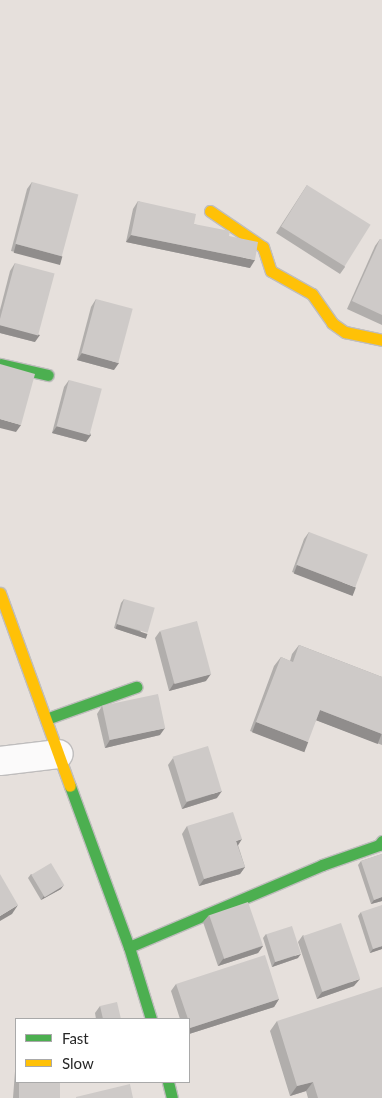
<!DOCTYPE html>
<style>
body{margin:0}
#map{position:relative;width:382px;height:1098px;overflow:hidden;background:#e6e0dc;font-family:Lato,sans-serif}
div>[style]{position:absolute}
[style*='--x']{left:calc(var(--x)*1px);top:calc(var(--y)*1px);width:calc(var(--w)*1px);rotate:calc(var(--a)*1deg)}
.roads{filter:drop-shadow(1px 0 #bfbdbd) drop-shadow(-1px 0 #bfbdbd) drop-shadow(0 1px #bfbdbd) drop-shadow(0 -1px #bfbdbd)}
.street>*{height:28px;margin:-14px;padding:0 14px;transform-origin:14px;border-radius:14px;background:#fbfafa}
.fast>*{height:11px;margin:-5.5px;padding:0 5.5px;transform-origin:5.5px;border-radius:5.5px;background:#4caf50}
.slow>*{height:11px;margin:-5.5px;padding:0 5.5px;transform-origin:5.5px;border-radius:5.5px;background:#ffc107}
.wall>*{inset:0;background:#b1aeac}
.shaded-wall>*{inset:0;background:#908d8c;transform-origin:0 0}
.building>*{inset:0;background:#cecac8;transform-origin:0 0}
span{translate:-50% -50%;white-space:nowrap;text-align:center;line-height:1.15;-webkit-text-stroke:4px #fff;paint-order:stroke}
.legend{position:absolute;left:15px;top:1018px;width:175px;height:65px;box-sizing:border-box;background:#fff;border:1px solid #a9a9a9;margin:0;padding:6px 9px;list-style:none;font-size:15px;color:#272727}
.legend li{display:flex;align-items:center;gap:10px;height:25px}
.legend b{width:25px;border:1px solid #a9a9a9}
</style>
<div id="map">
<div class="roads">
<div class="street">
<i style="--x:0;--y:761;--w:59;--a:-6.8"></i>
</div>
<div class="fast">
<i style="--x:0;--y:364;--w:49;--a:12.9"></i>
<i style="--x:46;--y:719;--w:96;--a:-19.6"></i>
<i style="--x:70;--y:786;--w:171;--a:69.9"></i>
<i style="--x:129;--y:947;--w:75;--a:73"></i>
<i style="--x:129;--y:947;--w:210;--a:-23"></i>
<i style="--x:322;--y:865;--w:60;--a:-19.3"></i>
<i style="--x:379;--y:845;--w:5;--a:-53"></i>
<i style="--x:168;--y:1082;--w:16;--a:76"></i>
</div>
<div class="slow">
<i style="--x:210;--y:211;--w:64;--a:34.2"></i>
<i style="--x:263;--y:247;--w:25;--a:72"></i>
<i style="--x:271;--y:271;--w:47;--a:29.3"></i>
<i style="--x:312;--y:294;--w:35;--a:55"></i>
<i style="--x:332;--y:323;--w:16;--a:35"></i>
<i style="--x:345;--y:332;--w:38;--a:12"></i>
<i style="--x:0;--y:593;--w:205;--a:70.1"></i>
</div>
</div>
<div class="wall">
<i style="clip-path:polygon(32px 182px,62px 256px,57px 263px,11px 251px,27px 189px)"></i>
<i style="clip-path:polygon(307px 185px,345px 267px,340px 274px,276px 233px)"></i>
<i style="clip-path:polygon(138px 201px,194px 224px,229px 236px,250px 268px,126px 242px,133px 209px)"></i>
<i style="clip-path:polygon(380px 239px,382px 240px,382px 325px,347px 309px,375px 246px)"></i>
<i style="clip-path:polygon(15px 263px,35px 342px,0 333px,0 310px,10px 271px)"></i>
<i style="clip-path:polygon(96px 299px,114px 370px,77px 360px,91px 307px)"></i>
<i style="clip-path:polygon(69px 380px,91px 435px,86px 442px,52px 433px,64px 387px)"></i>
<i style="clip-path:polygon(309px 532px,351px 595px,292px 572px,304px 539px)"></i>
<i style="clip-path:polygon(124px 599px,144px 638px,114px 628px,121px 603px)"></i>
<i style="clip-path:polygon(160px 631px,206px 681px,169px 691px,155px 638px)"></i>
<i style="clip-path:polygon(299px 645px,382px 677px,382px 745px,316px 720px,302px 751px,250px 731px,274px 666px,281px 657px,290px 661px,292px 654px)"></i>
<i style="clip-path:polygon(102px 706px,160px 735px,105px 748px,97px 714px)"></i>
<i style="clip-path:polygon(173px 758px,217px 798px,182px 809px,168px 765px)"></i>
<i style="clip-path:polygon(187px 826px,238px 845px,245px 867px,240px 874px,199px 886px,182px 834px)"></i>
<i style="clip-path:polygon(382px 854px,382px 901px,371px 904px,358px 865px,361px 861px)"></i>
<i style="clip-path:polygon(31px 874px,61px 889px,41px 900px,28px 878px)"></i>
<i style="clip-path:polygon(361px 912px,382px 949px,370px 953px,358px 916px)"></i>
<i style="clip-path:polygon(209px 915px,263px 946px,258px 953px,218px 966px,203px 922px)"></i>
<i style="clip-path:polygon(266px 934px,298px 958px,272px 967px,263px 938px)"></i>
<i style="clip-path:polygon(303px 935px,354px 986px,317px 999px,298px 942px)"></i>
<i style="clip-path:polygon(176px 984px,279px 999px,274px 1007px,189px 1034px,189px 1019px,180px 1019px,171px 991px)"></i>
<i style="clip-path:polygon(100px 1006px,121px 1019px,96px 1019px,95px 1013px)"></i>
<i style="clip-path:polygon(277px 1021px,382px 1098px,308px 1098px,306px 1091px,290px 1096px,270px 1031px)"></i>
<i style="clip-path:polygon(16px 1058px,16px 1082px,60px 1082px,58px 1098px,13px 1098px)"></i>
</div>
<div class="shaded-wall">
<i style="clip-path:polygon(131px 235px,255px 260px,250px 268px,126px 242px)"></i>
<i style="left:16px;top:244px;width:48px;height:9px;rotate:15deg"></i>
<i style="clip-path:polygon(0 325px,40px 335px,35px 342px,0 333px)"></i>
<i style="clip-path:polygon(82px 353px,119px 363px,114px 370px,77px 360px)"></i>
<i style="clip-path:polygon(0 419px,21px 425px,16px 432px,0 428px)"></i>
<i style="clip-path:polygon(57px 426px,91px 435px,86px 442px,52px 433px)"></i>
<i style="left:297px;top:565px;width:63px;height:9px;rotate:21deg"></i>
<i style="left:117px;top:624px;width:32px;height:5px;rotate:18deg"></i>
<i style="clip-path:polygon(211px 674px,206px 681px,169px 691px,174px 683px)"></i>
<i style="left:320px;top:710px;width:66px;height:11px;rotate:21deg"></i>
<i style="left:256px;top:722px;width:56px;height:11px;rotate:21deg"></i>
<i style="clip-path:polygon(165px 728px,160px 735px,105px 748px,110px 740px)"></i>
<i style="clip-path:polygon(222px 791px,217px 798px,182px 809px,187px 802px)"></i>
<i style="clip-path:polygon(242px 839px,237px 847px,236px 841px)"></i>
<i style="clip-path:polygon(245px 867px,240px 874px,199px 886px,204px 879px)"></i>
<i style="clip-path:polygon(64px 885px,61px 889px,41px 900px,44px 896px)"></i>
<i style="clip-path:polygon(382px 897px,382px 901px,371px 904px,374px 900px)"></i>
<i style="clip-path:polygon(18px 905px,12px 914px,0 921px,0 916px)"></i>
<i style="clip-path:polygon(263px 946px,258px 953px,218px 966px,223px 959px)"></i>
<i style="clip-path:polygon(382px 946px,382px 949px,370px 953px,373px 949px)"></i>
<i style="clip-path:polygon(301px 954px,298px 958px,272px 967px,275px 962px)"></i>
<i style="clip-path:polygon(360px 979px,354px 986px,317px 999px,322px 992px)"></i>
<i style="clip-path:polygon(279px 999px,274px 1007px,189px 1034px,189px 1030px,190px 1028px)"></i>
<i style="clip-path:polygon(313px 1082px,306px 1091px,290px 1096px,297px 1086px)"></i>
</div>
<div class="building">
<i style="left:32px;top:182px;width:48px;height:64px;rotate:15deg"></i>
<i style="left:307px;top:185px;width:75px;height:49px;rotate:32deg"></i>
<i style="clip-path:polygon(138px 201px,196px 214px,194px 224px,230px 231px,229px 236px,258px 242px,255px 260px,131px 235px)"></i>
<i style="clip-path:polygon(380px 239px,382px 240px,382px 315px,352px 301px)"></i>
<i style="left:15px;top:263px;width:41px;height:64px;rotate:15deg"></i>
<i style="left:96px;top:299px;width:38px;height:56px;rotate:15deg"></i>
<i style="clip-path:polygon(0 364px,35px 374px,21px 425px,0 419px)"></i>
<i style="left:69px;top:380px;width:34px;height:48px;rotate:15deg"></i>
<i style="left:309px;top:532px;width:63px;height:35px;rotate:21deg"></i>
<i style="left:124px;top:599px;width:32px;height:26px;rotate:16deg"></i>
<i style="left:197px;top:621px;width:55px;height:38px;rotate:75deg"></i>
<i style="clip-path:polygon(299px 645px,382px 677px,382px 734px,320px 710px,308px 742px,256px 722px,281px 657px,293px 662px)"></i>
<i style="left:158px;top:694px;width:35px;height:57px;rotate:78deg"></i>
<i style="left:208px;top:746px;width:47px;height:37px;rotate:73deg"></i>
<i style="clip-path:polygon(233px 812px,242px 839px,236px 841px,245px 867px,204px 879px,187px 826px)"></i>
<i style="clip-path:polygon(382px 854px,382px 897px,374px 900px,361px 861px)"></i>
<i style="left:51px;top:863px;width:26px;height:23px;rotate:59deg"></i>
<i style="clip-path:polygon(0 874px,18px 905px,0 916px)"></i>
<i style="left:248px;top:902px;width:46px;height:41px;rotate:71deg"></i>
<i style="clip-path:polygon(382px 905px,382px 946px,373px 949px,361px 912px)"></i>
<i style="left:341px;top:923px;width:59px;height:40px;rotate:71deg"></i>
<i style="left:292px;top:926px;width:29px;height:27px;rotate:72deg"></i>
<i style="clip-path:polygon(265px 955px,279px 999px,190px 1028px,189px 1023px,189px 1019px,188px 1019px,176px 984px)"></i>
<i style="clip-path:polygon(382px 987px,382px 1098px,318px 1098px,313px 1082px,297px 1086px,277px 1021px)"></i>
<i style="clip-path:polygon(117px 1002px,121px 1019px,103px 1019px,100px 1006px)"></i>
<i style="left:19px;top:1082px;width:41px;height:16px"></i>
<i style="clip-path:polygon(130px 1084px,133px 1098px,76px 1098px,76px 1097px)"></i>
</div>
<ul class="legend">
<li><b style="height:6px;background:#4caf50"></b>Fast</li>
<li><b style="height:6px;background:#ffc107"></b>Slow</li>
</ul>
</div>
